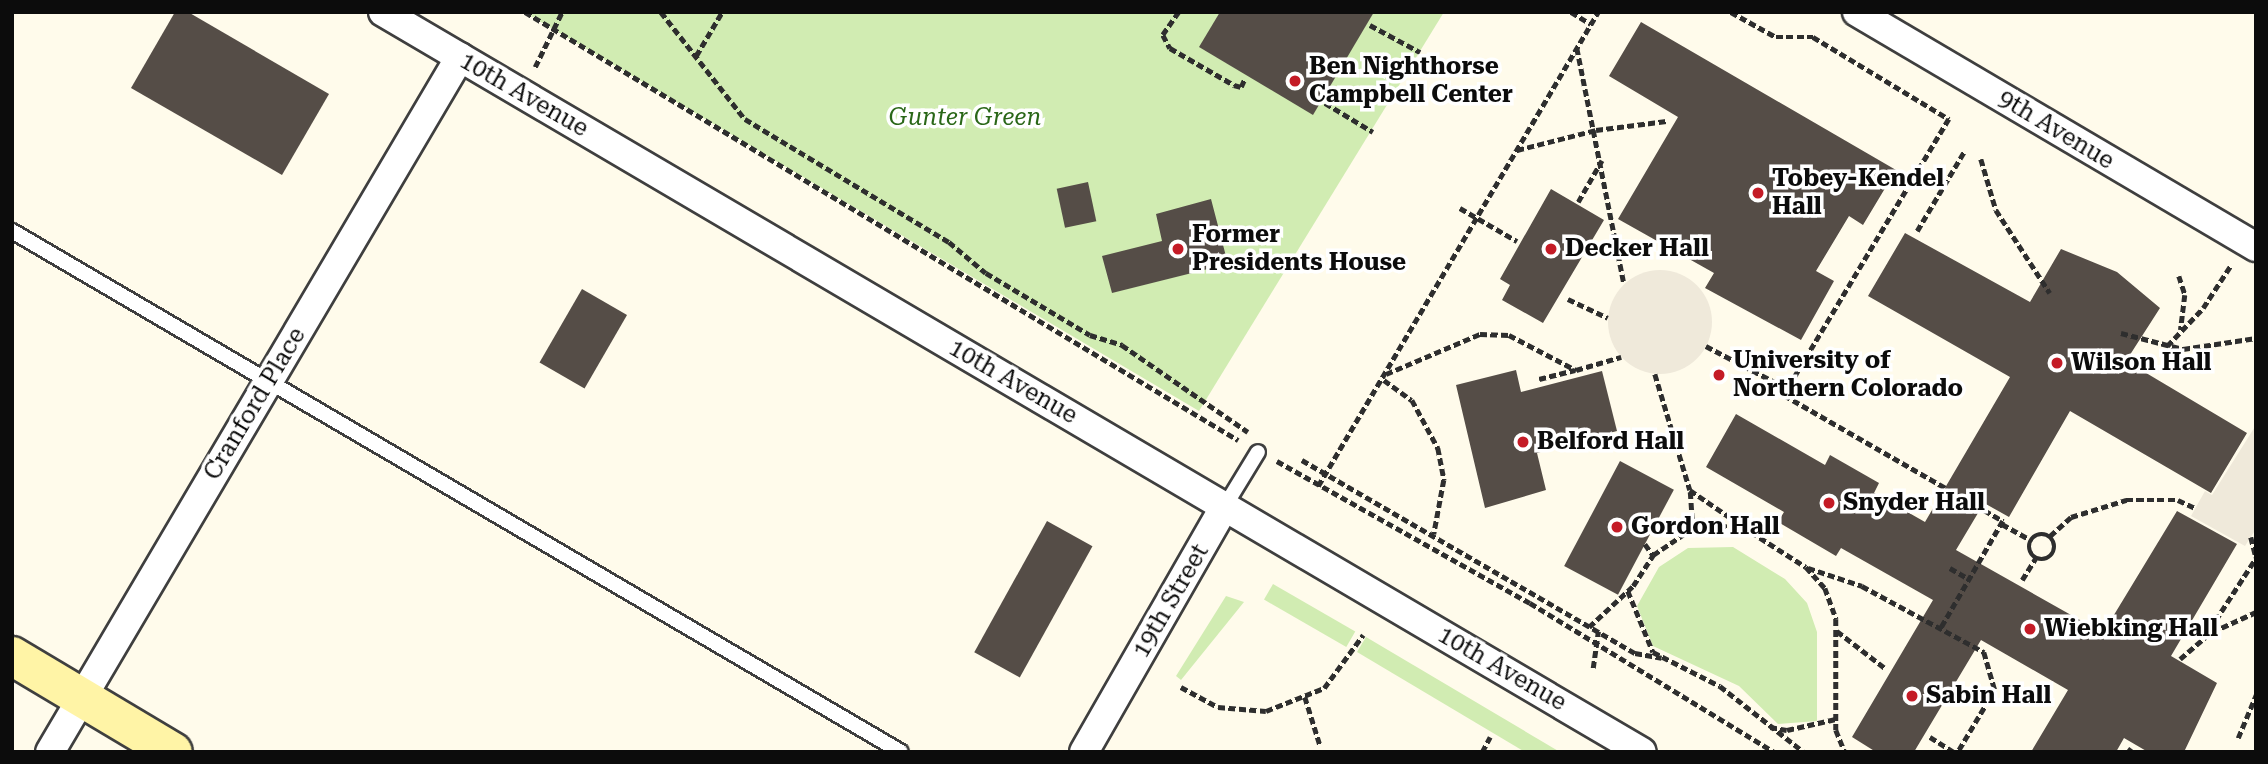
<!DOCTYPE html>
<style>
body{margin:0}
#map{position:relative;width:2268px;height:764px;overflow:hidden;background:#fffbeb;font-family:"Roboto Serif",serif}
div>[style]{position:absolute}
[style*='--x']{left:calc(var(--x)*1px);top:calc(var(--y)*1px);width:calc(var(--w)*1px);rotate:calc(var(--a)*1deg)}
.green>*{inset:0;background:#d1ecb2;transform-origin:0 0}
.plaza>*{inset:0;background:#efe9da}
.round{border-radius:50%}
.building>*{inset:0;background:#554d47;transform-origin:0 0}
.path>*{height:4.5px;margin-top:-2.25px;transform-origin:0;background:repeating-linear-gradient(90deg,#2e2e2e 0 7px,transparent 0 10.5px)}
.path>.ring{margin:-2.25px;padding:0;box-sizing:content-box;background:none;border:4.5px solid #2e2e2e;border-radius:50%}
.roads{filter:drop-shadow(2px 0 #3f3f3f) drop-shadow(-2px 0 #3f3f3f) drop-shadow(0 2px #3f3f3f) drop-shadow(0 -2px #3f3f3f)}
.service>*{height:14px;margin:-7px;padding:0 7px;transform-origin:7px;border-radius:7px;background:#fff}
.minor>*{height:28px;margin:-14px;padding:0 14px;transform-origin:14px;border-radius:14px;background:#fff}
.secondary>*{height:38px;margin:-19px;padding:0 19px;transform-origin:19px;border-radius:19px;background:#fff4a6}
.dots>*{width:19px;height:19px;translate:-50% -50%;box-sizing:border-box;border:4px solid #fff;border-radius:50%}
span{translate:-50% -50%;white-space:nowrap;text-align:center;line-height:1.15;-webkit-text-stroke:7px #fff;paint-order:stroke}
.poi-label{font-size:24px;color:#0c0c0c;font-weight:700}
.left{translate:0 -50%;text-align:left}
.street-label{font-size:24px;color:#0c0c0c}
.park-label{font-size:24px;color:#2a6718;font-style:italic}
.frame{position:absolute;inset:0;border:14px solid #0c0c0c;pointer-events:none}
</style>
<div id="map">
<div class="green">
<i style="clip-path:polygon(524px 12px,1444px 12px,1199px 411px)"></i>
<i style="clip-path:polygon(1733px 547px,1785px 579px,1807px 603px,1817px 632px,1817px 721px,1778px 724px,1739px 686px,1653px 646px,1637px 606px,1659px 567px,1688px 548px)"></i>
<i style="left:1273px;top:584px;width:95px;height:18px;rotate:30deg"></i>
<i style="clip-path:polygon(1226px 596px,1244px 602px,1181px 680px,1176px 676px)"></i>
<i style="clip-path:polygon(1366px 637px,1560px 752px,1525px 752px,1357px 652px)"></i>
</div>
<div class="plaza">
<i class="round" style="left:1608px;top:270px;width:104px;height:104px"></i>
<i style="clip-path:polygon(2256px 425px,2256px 529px,2245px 546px,2191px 516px,2205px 491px,2212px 495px)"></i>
</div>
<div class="building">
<i style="clip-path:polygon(175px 12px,188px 12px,329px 94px,282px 175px,131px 88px)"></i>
<i style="clip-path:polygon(1220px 12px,1374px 12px,1313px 115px,1199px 47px)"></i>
<i style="clip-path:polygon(1641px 22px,1896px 170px,1863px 225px,1849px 216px,1816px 271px,1834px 281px,1801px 340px,1705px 288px,1714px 273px,1618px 219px,1678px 117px,1609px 76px)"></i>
<i style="left:1088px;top:182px;width:40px;height:32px;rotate:78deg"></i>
<i style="clip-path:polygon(1551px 189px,1604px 220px,1543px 323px,1502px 300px,1510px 285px,1500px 279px)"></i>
<i style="clip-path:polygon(1211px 199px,1228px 264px,1112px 293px,1102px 256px,1162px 241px,1156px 214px)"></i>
<i style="clip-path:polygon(1905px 233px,2030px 302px,2061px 249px,2117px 272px,2160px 308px,2126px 361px,2247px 433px,2211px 493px,2070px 411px,2009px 517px,1984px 503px,1956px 550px,2103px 633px,2177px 511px,2237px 544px,2171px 656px,2217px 683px,2184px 752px,2148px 752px,2124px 738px,2116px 752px,2031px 752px,2068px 690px,1981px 640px,1914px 752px,1876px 752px,1852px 737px,1933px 600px,1841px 548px,1836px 556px,1778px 522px,1784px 512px,1706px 467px,1736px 414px,1825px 465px,1830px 455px,1879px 483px,1874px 493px,1925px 522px,2010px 377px,1868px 296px)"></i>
<i style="left:582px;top:289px;width:52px;height:85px;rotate:30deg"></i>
<i style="clip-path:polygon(1516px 370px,1521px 392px,1602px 371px,1617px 431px,1537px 453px,1546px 490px,1485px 508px,1456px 385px)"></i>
<i style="left:1620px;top:461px;width:61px;height:119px;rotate:28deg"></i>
<i style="left:1047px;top:521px;width:52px;height:150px;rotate:29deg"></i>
</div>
<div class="path">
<i style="--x:525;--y:12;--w:832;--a:30.98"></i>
<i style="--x:661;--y:12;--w:136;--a:51.9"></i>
<i style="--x:745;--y:119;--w:238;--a:31.1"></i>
<i style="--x:949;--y:242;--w:48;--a:40"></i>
<i style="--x:986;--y:273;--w:121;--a:30.8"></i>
<i style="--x:1090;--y:335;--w:34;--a:17"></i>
<i style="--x:1122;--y:345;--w:153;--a:34.6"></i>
<i style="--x:1179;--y:12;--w:28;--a:125"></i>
<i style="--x:1163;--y:35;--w:15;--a:62"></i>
<i style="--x:1170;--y:48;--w:74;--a:30"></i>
<i style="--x:1234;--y:85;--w:7;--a:16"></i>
<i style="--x:1241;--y:87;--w:10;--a:-66"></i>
<i style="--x:1571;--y:12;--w:23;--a:31"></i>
<i style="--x:1731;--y:12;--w:51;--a:29.1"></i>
<i style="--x:1776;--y:37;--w:37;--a:0"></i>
<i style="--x:1813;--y:37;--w:159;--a:31.1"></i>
<i style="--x:1949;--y:119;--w:322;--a:120.9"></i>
<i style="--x:1784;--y:395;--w:253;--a:29.9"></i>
<i style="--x:2003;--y:521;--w:124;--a:120.1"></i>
<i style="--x:1370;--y:25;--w:57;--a:28.4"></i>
<i style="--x:1577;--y:48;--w:240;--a:78.7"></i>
<i style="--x:696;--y:56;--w:51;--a:-59.4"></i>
<i style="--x:535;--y:67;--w:61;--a:-63.9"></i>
<i style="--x:1325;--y:103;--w:56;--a:31.1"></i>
<i style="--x:1517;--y:150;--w:81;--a:-14.2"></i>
<i style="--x:1596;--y:130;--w:71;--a:-7.3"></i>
<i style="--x:1981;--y:159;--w:53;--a:73.6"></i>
<i style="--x:1996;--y:210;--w:99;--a:57"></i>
<i style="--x:1578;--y:202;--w:48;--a:-60.3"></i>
<i style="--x:1460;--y:208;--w:66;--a:30.1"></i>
<i style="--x:1917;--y:231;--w:94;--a:-59.3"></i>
<i style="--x:2179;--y:276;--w:20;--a:72"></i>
<i style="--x:2185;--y:295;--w:35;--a:97"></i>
<i style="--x:1568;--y:299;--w:44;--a:25.4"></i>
<i style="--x:2121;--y:333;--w:64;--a:14.5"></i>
<i style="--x:2183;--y:349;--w:74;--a:-8.6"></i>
<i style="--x:1706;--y:346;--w:93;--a:27.7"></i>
<i style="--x:2167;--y:346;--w:52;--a:-46.5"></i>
<i style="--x:2203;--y:308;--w:51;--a:-56.9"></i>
<i style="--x:1386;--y:374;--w:102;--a:-23.1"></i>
<i style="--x:1480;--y:334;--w:29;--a:2"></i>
<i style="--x:1509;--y:335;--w:76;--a:27.6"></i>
<i style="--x:1576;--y:370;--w:47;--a:-16.1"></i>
<i style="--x:1655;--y:374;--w:121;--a:73.2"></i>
<i style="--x:1690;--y:490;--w:69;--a:34.4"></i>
<i style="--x:1539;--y:379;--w:37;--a:-14"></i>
<i style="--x:1384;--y:380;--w:34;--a:36"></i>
<i style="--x:1412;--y:400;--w:55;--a:61.6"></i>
<i style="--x:1438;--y:448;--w:33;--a:79"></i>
<i style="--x:1444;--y:480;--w:55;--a:100.5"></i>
<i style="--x:1302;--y:460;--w:385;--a:30.1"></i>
<i style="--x:1635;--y:653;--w:27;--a:10"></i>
<i style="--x:1277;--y:461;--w:290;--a:29.3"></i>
<i style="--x:1530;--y:603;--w:286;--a:31.4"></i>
<i style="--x:1318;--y:486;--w:551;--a:-59.43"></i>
<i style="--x:2002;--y:524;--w:33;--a:29"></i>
<i class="ring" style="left:2029px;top:534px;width:21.5px;height:21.5px"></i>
<i style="--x:1684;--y:534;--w:16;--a:-60"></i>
<i style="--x:1692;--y:520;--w:28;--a:-94"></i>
<i style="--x:2050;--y:536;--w:28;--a:-42"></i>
<i style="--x:2071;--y:517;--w:58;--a:-17.2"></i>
<i style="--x:2126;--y:500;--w:52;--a:0"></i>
<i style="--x:2178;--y:500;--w:19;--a:25"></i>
<i style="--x:2251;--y:537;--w:21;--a:76"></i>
<i style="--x:1645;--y:544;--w:14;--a:54"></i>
<i style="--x:1808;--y:568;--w:57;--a:18.4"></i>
<i style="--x:1862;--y:586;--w:139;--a:28.4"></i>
<i style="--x:1984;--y:652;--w:40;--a:74"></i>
<i style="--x:1995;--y:690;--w:72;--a:120.8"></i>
<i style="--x:1950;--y:568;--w:22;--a:30"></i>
<i style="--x:2022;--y:580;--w:25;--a:-58"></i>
<i style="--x:1628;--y:591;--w:66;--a:67.7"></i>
<i style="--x:1653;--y:652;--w:75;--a:26.9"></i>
<i style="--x:1720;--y:686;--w:107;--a:38.2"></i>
<i style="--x:1589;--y:627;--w:60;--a:-43"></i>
<i style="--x:1633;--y:586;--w:37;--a:-57"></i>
<i style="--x:1653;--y:555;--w:37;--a:-34"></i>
<i style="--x:1684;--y:534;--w:37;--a:-14"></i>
<i style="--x:1720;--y:525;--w:32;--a:13"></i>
<i style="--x:1751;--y:532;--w:65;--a:32.5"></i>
<i style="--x:1806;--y:567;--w:28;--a:48"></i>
<i style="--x:1825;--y:588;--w:33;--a:70"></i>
<i style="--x:1836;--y:619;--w:111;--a:90"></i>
<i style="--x:1836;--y:730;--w:24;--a:68"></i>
<i style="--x:1837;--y:631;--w:61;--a:37.6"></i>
<i style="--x:2212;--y:632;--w:48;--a:-24.4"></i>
<i style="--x:2204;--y:638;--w:95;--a:-57"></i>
<i style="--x:2180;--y:659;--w:33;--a:-41"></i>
<i style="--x:1593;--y:668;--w:37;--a:-82"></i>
<i style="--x:1181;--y:687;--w:42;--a:28.4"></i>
<i style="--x:1218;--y:707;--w:48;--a:4.8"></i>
<i style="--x:1266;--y:711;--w:62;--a:-21.6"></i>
<i style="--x:1324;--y:688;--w:66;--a:-53.7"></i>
<i style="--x:1305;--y:697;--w:50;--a:72.6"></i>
<i style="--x:1770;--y:727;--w:17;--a:10"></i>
<i style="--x:1787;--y:730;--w:50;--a:-12.7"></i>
<i style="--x:1930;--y:737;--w:28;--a:32"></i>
<i style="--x:2238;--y:738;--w:47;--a:-67.3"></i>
<i style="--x:1430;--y:752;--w:4;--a:0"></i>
<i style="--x:1482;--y:752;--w:17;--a:-62"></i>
<i style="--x:2128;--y:752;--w:5;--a:-53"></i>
</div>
<div class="roads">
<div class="service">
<i style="--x:12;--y:231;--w:1030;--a:30.37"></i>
<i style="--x:1225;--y:506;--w:63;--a:-58.6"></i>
</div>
<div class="minor">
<i style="--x:383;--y:12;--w:1460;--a:30.45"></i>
<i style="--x:1857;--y:12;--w:463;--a:30.5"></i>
<i style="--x:50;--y:752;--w:807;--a:-59.46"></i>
<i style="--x:1084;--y:752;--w:284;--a:-60.2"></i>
</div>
<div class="secondary">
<i style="--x:12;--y:656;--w:187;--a:30.8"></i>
</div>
</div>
<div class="dots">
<i style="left:1295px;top:81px;background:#c41b26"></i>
<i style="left:1758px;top:193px;background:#c41b26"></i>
<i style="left:1178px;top:249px;background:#c41b26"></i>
<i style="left:1551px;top:249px;background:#c41b26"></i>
<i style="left:2057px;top:363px;background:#c41b26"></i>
<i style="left:1719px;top:375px;background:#c41b26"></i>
<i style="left:1523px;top:442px;background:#c41b26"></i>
<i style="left:1829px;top:503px;background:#c41b26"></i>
<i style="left:1617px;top:527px;background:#c41b26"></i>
<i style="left:2030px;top:629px;background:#c41b26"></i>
<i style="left:1912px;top:696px;background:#c41b26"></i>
</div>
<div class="poi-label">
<span class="left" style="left:1309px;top:81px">Ben Nighthorse<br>Campbell Center</span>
<span class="left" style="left:1772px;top:193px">Tobey-Kendel<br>Hall</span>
<span class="left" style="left:1192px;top:249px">Former<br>Presidents House</span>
<span class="left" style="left:1565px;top:249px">Decker Hall</span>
<span class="left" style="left:1733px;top:375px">University of<br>Northern Colorado</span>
<span class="left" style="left:2071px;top:363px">Wilson Hall</span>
<span class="left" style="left:1537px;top:442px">Belford Hall</span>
<span class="left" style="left:1843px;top:503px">Snyder Hall</span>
<span class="left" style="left:1631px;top:527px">Gordon Hall</span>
<span class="left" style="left:2044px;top:629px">Wiebking Hall</span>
<span class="left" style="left:1926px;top:696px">Sabin Hall</span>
</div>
<div class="street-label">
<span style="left:524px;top:95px;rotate:30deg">10th Avenue</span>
<span style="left:2056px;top:130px;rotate:31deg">9th Avenue</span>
<span style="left:1013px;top:382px;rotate:30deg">10th Avenue</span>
<span style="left:255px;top:404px;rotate:-59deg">Cranford Place</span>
<span style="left:1171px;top:601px;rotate:-60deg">19th Street</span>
<span style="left:1502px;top:669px;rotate:30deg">10th Avenue</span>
</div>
<div class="park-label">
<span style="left:965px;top:118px">Gunter Green</span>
</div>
<div class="frame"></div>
</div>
